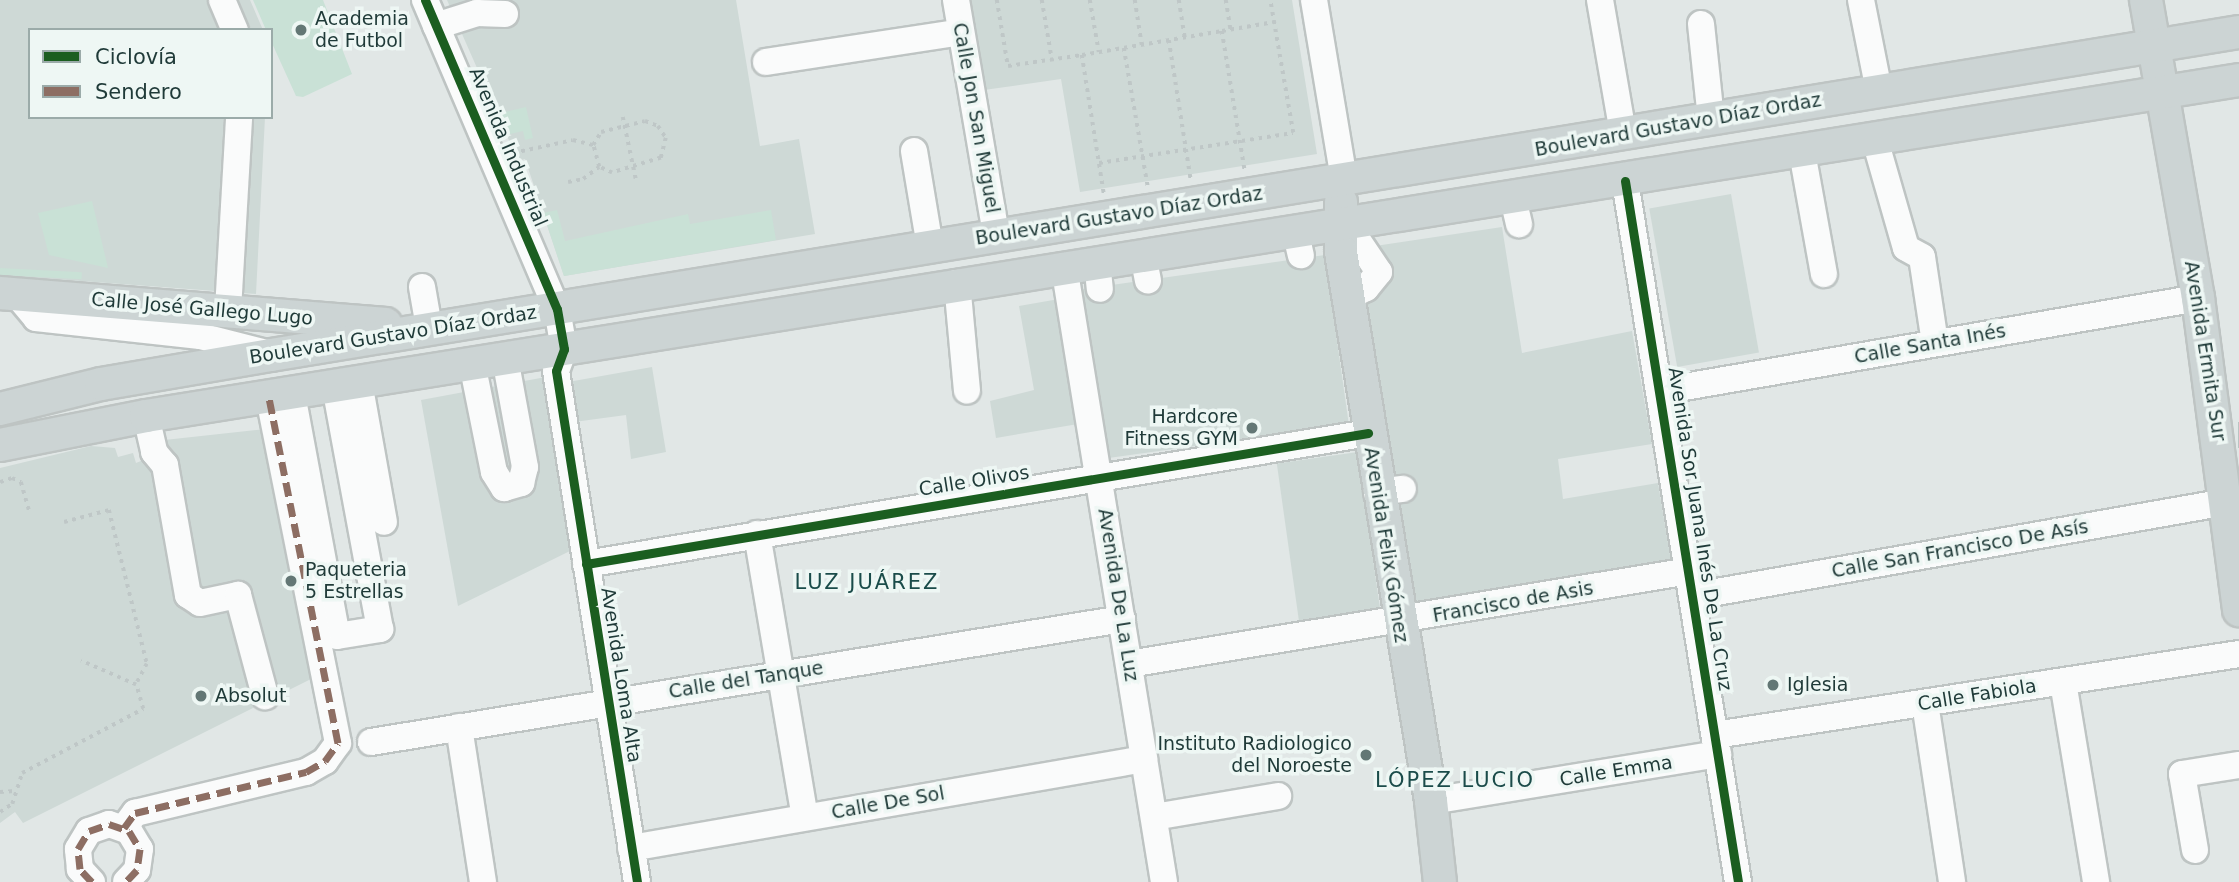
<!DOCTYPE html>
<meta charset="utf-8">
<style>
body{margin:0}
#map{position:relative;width:2239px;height:882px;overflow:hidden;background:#e1e7e6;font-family:"DejaVu Sans",sans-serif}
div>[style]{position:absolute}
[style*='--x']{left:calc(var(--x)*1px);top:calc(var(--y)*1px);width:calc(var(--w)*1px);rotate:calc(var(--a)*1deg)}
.built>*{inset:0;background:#ced9d6;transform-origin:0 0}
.green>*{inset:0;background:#c9e1d6;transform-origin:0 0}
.minor-tunnel>*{height:26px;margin-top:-13px;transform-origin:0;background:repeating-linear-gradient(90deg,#bac4c3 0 26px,transparent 0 39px)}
.path>*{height:3.5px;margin-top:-1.75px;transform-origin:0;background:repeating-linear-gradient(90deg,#bfc7c7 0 3.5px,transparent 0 8.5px)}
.roads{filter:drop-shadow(2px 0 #bec4c3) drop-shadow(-2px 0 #bec4c3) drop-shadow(0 2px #bec4c3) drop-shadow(0 -2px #bec4c3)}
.minor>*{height:26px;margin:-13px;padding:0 13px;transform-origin:13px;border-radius:13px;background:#fafbfb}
.major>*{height:32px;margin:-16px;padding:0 16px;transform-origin:16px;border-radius:16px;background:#ccd4d4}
.quiet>*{height:7px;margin-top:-3.5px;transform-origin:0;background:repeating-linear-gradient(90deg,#8d6e63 0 14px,transparent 0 21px)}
.cycleway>*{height:9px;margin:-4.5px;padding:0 4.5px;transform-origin:4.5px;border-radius:4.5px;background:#1b5e20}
.dots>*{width:19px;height:19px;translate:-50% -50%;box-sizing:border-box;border:4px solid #eef7f4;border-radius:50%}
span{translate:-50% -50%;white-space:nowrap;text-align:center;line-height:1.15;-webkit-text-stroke:7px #eef7f4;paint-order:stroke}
.poi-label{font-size:19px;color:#1f3a38}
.left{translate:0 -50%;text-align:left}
.right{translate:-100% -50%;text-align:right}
.street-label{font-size:19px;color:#1f3a38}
.neighbourhood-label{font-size:21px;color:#1b4c4a;letter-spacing:2px}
.legend{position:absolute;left:28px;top:28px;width:245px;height:91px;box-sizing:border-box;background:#eef7f4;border:2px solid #9baba9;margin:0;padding:9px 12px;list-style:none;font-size:21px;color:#1f3a38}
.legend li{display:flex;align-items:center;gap:14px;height:35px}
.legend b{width:35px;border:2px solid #9baba9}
</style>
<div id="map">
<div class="built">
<i style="clip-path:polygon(0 0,250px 0,263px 30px,30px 30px,30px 117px,265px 117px,256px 294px,0 275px)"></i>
<i style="clip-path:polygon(447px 0,736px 0,760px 146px,799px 139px,815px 234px,564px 276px,525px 159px,518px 161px)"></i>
<i style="clip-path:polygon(970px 0,1292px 0,1317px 154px,1080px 192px,1061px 79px,984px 90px)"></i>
<i style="left:1731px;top:194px;width:161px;height:83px;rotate:80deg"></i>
<i style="clip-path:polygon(1502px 227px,1522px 353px,1632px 331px,1652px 444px,1558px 459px,1563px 499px,1658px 483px,1672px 567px,1413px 610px,1355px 249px)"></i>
<i style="left:1325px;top:255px;width:171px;height:248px;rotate:82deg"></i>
<i style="clip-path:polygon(1059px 299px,1078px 424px,996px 438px,990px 401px,1034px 390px,1019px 306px)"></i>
<i style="clip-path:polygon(652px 367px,666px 452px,631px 459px,626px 415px,574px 422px,568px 382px)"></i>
<i style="clip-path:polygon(546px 377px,572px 550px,458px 606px,421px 400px)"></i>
<i style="clip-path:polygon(266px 429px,315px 677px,23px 823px,15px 812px,0 823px,0 468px,91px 446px,115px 448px,118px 457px,133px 453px,136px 463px,141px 461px,137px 443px)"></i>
<i style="left:1358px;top:452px;width:163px;height:82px;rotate:82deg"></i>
</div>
<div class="green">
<i style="clip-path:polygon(253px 0,323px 0,352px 74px,303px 97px,296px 96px,271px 41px,271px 30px,266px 30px)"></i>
<i style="clip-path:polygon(526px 107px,533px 138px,525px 140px,523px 131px,506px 135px,497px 114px)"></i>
<i style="clip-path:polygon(92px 201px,108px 268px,49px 255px,38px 213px)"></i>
<i style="clip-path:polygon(557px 210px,565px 241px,688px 214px,690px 224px,771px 210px,776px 240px,564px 276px,543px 213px)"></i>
<i style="left:0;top:268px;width:82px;height:7px;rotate:3deg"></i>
</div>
<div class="minor-tunnel">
<i style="--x:2238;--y:435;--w:1;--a:0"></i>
</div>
<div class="path">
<i style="--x:997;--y:0;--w:67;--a:80.5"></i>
<i style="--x:1008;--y:66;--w:75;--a:-8.5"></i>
<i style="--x:1082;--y:55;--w:141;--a:81"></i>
<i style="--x:1042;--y:0;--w:61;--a:80.5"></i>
<i style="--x:1090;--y:0;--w:53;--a:80.2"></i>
<i style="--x:1135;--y:0;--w:46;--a:81.2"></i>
<i style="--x:1179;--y:0;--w:38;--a:81"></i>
<i style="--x:1226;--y:0;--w:30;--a:81"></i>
<i style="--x:1222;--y:31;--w:53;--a:-9.8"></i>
<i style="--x:1169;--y:40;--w:142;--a:81.1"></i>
<i style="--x:1124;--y:48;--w:141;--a:80.2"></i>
<i style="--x:1082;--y:55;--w:142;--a:-9.7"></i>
<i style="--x:1222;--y:31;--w:142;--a:80.7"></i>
<i style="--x:623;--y:117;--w:63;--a:78.2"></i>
<i style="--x:645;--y:121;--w:14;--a:21"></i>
<i style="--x:658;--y:126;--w:14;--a:56"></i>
<i style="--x:666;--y:138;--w:21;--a:104"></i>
<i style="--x:661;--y:158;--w:51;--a:163"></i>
<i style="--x:612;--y:173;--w:14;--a:-155"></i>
<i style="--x:599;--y:167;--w:23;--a:-105"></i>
<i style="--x:593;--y:145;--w:15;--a:-58"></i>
<i style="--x:601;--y:132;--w:45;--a:-14"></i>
<i style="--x:513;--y:153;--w:61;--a:-12.2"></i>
<i style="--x:573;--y:140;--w:21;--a:14"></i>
<i style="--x:1099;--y:163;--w:196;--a:-8.8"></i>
<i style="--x:1293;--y:133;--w:135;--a:-99.8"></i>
<i style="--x:568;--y:182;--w:15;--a:-11"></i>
<i style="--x:583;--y:179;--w:20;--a:-37"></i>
<i style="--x:0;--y:482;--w:13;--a:-18"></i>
<i style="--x:12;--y:478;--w:10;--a:24"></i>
<i style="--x:21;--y:482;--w:32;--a:74"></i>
<i style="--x:64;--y:522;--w:47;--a:-14.9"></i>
<i style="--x:109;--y:510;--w:159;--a:76.1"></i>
<i style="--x:147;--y:664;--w:24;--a:118"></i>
<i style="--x:0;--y:792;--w:15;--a:-4"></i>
<i style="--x:0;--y:812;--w:14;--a:-34"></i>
<i style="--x:12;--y:804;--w:33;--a:-72"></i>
<i style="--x:22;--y:773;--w:137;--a:-27.9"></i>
<i style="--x:143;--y:709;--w:25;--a:-106"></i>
<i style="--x:136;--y:685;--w:60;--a:-156.4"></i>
</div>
<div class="roads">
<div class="minor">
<i style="--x:222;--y:0;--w:33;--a:67"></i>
<i style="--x:425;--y:0;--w:336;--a:66.9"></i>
<i style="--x:557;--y:309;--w:41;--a:80.1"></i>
<i style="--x:564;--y:349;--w:23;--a:110"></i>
<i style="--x:556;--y:371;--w:517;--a:80.99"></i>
<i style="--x:956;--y:0;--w:238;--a:80.3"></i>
<i style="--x:1314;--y:0;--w:182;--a:80.5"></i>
<i style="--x:1600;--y:0;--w:135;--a:80.2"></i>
<i style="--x:1861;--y:0;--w:93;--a:78.8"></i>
<i style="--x:1701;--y:24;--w:96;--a:84"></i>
<i style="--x:436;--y:26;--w:43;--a:-17.6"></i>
<i style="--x:477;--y:13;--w:28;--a:2"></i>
<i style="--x:766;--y:62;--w:197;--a:-8.7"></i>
<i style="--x:1875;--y:140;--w:112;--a:74"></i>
<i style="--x:1906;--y:248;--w:18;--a:29"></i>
<i style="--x:1922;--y:257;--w:87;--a:81.4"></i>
<i style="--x:914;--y:151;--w:97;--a:80.5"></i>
<i style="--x:1802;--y:152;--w:124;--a:79.8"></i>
<i style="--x:1625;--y:181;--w:710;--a:80.84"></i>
<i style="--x:1513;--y:198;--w:27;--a:77"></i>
<i style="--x:1346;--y:223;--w:59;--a:56"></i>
<i style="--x:1379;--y:272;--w:21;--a:129"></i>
<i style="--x:1366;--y:288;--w:20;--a:153"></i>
<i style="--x:1295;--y:230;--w:26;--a:77"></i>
<i style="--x:1143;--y:255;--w:26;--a:79"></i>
<i style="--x:1097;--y:262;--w:27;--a:84"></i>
<i style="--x:1064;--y:266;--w:624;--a:80.78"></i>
<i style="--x:957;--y:283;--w:108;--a:84.7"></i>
<i style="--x:422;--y:287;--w:41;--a:80.1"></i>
<i style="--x:16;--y:294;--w:31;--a:50"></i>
<i style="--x:36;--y:318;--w:165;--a:6.3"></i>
<i style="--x:200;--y:336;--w:68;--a:14.4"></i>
<i style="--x:228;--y:310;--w:193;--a:-86.7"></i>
<i style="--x:472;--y:363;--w:111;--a:78.6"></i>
<i style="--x:494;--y:472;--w:19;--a:58"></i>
<i style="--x:504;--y:488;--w:18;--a:-16"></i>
<i style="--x:521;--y:483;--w:16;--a:-76"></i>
<i style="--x:525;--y:467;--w:111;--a:-100.4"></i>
<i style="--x:359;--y:382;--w:142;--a:79.9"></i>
<i style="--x:1661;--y:391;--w:545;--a:-9.83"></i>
<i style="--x:292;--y:394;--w:246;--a:79.5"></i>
<i style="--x:337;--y:636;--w:44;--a:-9.2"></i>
<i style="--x:380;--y:629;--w:247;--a:-100.5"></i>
<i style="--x:146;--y:416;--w:37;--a:77"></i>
<i style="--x:154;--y:452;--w:17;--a:50"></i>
<i style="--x:165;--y:465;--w:132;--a:80"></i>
<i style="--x:188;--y:595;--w:14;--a:34"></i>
<i style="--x:200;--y:603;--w:39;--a:-12"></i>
<i style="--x:238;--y:595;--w:105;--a:75"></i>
<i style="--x:1377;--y:492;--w:26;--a:-7"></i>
<i style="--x:757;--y:534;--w:287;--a:80.4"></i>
<i style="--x:586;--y:564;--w:793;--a:-9.51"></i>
<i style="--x:1694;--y:596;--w:540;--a:-10.02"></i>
<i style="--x:1129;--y:664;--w:568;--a:-9.43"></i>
<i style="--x:2063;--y:682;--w:203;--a:80.6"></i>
<i style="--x:1925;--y:703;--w:181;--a:81.4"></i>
<i style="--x:459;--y:727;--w:157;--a:81.2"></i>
<i style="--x:1715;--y:735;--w:530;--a:-8.79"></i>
<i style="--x:371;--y:742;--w:761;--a:-9.3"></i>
<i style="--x:1431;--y:801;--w:291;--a:-9.3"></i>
<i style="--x:1154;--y:817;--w:126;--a:-9.6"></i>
<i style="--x:124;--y:828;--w:19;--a:-54"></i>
<i style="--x:135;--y:813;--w:176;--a:-13.5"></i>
<i style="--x:306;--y:772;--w:22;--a:-30"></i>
<i style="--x:325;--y:761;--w:22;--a:-54"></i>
<i style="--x:338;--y:743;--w:353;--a:-101.3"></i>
<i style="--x:631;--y:848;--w:521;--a:-9.84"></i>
<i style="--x:2195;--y:850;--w:77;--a:-99.7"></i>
<i style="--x:2182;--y:774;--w:58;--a:-9"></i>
<i style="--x:92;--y:882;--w:18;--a:-133"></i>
<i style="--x:80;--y:869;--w:20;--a:-96"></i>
<i style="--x:78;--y:849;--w:21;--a:-59"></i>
<i style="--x:89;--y:831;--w:21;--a:-19"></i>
<i style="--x:109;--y:824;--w:21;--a:19"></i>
<i style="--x:129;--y:831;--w:21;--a:59"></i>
<i style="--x:140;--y:849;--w:21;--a:98"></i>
<i style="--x:137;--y:870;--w:16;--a:133"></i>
</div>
<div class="major">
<i style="--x:2146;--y:0;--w:303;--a:80.1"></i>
<i style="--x:2198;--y:298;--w:315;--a:82.5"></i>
<i style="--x:1341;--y:202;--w:50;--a:90"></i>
<i style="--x:1341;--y:252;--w:556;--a:80.69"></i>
<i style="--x:1431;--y:801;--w:81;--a:83.7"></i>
<i style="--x:0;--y:293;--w:387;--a:4.6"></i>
<i style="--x:0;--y:409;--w:104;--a:-13.9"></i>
<i style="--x:101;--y:384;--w:172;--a:-9.7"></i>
<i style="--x:271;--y:355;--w:1994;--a:-9.32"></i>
<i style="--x:0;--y:445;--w:149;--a:-11.2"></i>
<i style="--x:146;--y:416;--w:2120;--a:-9.12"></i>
</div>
</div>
<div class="quiet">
<i style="--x:124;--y:828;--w:19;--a:-54"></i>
<i style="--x:135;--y:813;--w:176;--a:-13.5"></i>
<i style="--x:306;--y:772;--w:22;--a:-30"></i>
<i style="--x:325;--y:761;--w:22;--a:-54"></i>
<i style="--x:338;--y:743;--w:353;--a:-101.3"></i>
<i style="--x:92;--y:882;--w:18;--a:-133"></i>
<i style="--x:80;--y:869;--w:20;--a:-96"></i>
<i style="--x:78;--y:849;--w:21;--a:-59"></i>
<i style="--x:89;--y:831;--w:21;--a:-19"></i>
<i style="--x:109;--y:824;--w:21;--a:19"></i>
<i style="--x:129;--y:831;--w:21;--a:59"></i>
<i style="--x:140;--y:849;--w:21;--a:98"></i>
<i style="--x:137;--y:870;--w:16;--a:133"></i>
</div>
<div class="cycleway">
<i style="--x:425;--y:0;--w:336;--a:66.9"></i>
<i style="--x:557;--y:309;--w:41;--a:80.1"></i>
<i style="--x:564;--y:349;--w:23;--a:110"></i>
<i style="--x:556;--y:371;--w:517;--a:80.99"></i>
<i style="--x:1625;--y:181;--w:710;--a:80.84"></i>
<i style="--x:586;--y:564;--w:793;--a:-9.51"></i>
</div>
<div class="dots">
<i style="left:301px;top:30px;background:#637775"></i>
<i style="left:1252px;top:428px;background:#637775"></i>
<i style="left:291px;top:581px;background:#637775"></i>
<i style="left:1773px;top:685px;background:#637775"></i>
<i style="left:201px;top:696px;background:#637775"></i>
<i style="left:1366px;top:755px;background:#637775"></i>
</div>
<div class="poi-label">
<span class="left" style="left:315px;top:30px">Academia<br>de Futbol</span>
<span class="right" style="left:1238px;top:428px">Hardcore<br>Fitness GYM</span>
<span class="left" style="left:305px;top:581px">Paqueteria<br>5 Estrellas</span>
<span class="left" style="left:1787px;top:685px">Iglesia</span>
<span class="left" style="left:215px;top:696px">Absolut</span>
<span class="right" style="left:1352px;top:755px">Instituto Radiologico<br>del Noroeste</span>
</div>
<div class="street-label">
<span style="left:976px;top:118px;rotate:80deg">Calle Jon San Miguel</span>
<span style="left:1678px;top:125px;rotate:-10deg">Boulevard Gustavo Díaz Ordaz</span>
<span style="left:508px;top:147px;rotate:67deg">Avenida Industrial</span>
<span style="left:1119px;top:216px;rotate:-9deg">Boulevard Gustavo Díaz Ordaz</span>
<span style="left:202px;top:309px;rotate:5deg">Calle José Gallego Lugo</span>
<span style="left:393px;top:335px;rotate:-9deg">Boulevard Gustavo Díaz Ordaz</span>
<span style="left:1930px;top:344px;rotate:-10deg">Calle Santa Inés</span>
<span style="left:2205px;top:351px;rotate:81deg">Avenida Ermita Sur</span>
<span style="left:974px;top:481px;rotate:-9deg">Calle Olivos</span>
<span style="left:1700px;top:529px;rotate:81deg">Avenida Sor Juana Inés De La Cruz</span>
<span style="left:1386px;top:545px;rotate:81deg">Avenida Felix Gómez</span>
<span style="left:1960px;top:549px;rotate:-10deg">Calle San Francisco De Asís</span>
<span style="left:1118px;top:595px;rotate:81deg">Avenida De La Luz</span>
<span style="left:1513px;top:602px;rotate:-10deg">Francisco de Asis</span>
<span style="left:621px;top:675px;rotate:81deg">Avenida Loma Alta</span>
<span style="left:746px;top:680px;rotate:-9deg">Calle del Tanque</span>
<span style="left:1977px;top:695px;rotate:-9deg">Calle Fabiola</span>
<span style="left:1616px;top:771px;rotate:-9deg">Calle Emma</span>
<span style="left:888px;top:803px;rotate:-10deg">Calle De Sol</span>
</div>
<div class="neighbourhood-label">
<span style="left:867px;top:582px">LUZ JUÁREZ</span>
<span style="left:1455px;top:780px">LÓPEZ LUCIO</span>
</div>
<ul class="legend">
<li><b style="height:9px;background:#1b5e20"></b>Ciclovía</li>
<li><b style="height:9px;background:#8d6e63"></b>Sendero</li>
</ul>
</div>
